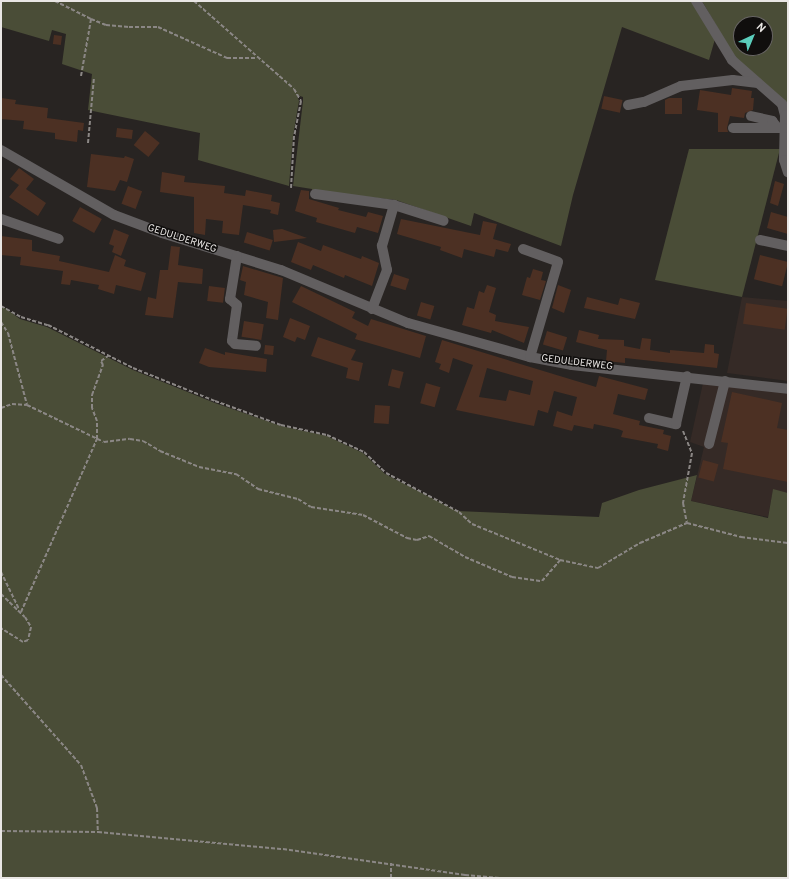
<!DOCTYPE html>
<style>
body{margin:0}
#map{position:relative;width:789px;height:879px;overflow:hidden;background:#282422;font-family:Overpass,sans-serif}
div>[style]{position:absolute}
[style*='--x']{left:calc(var(--x)*1px);top:calc(var(--y)*1px);width:calc(var(--w)*1px);rotate:calc(var(--a)*1deg)}
.built>*{inset:0;background:#352a26}
.green>*{inset:0;background:#4a4d37}
.building>*{inset:0;background:#4c3023;transform-origin:0 0}
.path>*{height:2px;margin-top:-1px;transform-origin:0;background:repeating-linear-gradient(90deg,#8b8785 0 4px,transparent 0 6px)}
.minor>*{height:10px;margin:-5px;padding:0 5px;transform-origin:5px;border-radius:5px;background:#625f60}
span{translate:-50% -50%;white-space:nowrap;text-align:center;line-height:1.15;-webkit-text-stroke:3px #100e0d;paint-order:stroke}
.street-label{font-size:10px;color:#e9e6e4}
.frame{position:absolute;inset:0;border:2px solid #e9e6e4;pointer-events:none}
.north{position:absolute;left:733px;top:16px;width:40px;height:40px;box-sizing:border-box;background:#100e0d;border:1px solid #676463;border-radius:50%;rotate:44deg;font-size:11px;font-weight:700;line-height:16px;text-align:center;color:#e9e6e4}
.north::after{content:'';display:block;margin:auto;width:14px;height:18px;background:#5bcebc;clip-path:polygon(50% 0,100% 100%,50% 72%,0 100%)}
</style>
<div id="map">
<div class="built">
<i style="clip-path:polygon(742px 297px,788px 301px,788px 381px,727px 373px)"></i>
<i style="clip-path:polygon(703px 383px,788px 393px,788px 493px,773px 490px,768px 517px,691px 501px,704px 447px,690px 442px)"></i>
</div>
<div class="green">
<i style="clip-path:polygon(1px 1px,692px 1px,715px 39px,709px 60px,622px 27px,573px 195px,561px 246px,474px 213px,471px 226px,396px 200px,312px 191px,312px 189px,293px 186px,303px 101px,303px 97px,297px 95px,299px 101px,293px 136px,289px 186px,198px 160px,200px 133px,88px 110px,92px 74px,62px 64px,66px 34px,52px 30px,49px 41px,1px 27px)"></i>
<i style="clip-path:polygon(evenodd,702px 1px,788px 1px,788px 109px,734px 56px,702px 1px,741px 24px,765px 24px,765px 48px,741px 48px,741px 24px)"></i>
<i style="clip-path:polygon(689px 149px,780px 149px,742px 297px,655px 280px)"></i>
<i style="clip-path:polygon(1px 305px,20px 319px,47px 327px,133px 370px,215px 403px,281px 426px,327px 436px,363px 453px,385px 474px,457px 511px,599px 517px,602px 503px,639px 490px,697px 475px,691px 501px,768px 518px,773px 489px,788px 493px,788px 878px,1px 878px)"></i>
</div>
<div class="building">
<i style="left:54px;top:35px;width:8px;height:9px;rotate:7deg"></i>
<i style="clip-path:polygon(732px 88px,752px 91px,751px 98px,754px 98px,753px 110px,745px 113px,744px 118px,730px 116px,727px 128px,728px 132px,718px 132px,718px 113px,697px 110px,700px 90px,731px 95px)"></i>
<i style="left:604px;top:96px;width:19px;height:13px;rotate:12deg"></i>
<i style="clip-path:polygon(1px 98px,16px 100px,15px 104px,48px 108px,47px 118px,84px 123px,83px 131px,78px 130px,77px 142px,55px 139px,55px 133px,23px 129px,24px 121px,1px 119px)"></i>
<i style="clip-path:polygon(669px 98px,682px 98px,682px 114px,665px 114px,665px 100px)"></i>
<i style="left:117px;top:128px;width:16px;height:9px;rotate:7deg"></i>
<i style="left:145px;top:131px;width:19px;height:18px;rotate:39deg"></i>
<i style="clip-path:polygon(91px 154px,124px 158px,125px 156px,134px 159px,127px 182px,120px 180px,115px 191px,87px 187px)"></i>
<i style="clip-path:polygon(19px 168px,34px 179px,26px 189px,46px 203px,38px 216px,9px 197px,19px 185px,10px 179px)"></i>
<i style="clip-path:polygon(162px 172px,185px 176px,184px 182px,225px 186px,224px 193px,245px 196px,246px 190px,272px 195px,271px 201px,280px 203px,278px 215px,270px 213px,271px 210px,243px 205px,239px 235px,222px 233px,223px 221px,206px 219px,205px 235px,194px 233px,194px 197px,160px 192px)"></i>
<i style="clip-path:polygon(775px 181px,784px 184px,778px 206px,770px 203px)"></i>
<i style="left:128px;top:186px;width:15px;height:19px;rotate:20deg"></i>
<i style="clip-path:polygon(301px 190px,309px 191px,309px 199px,339px 208px,338px 210px,366px 217px,368px 212px,383px 216px,378px 233px,357px 227px,355px 233px,316px 222px,317px 218px,295px 211px)"></i>
<i style="left:80px;top:207px;width:25px;height:16px;rotate:29deg"></i>
<i style="clip-path:polygon(771px 212px,788px 217px,788px 234px,767px 228px)"></i>
<i style="clip-path:polygon(401px 219px,480px 235px,483px 221px,497px 224px,493px 239px,511px 244px,508px 252px,496px 249px,494px 257px,464px 249px,462px 258px,440px 250px,441px 247px,397px 234px)"></i>
<i style="clip-path:polygon(114px 229px,129px 235px,121px 256px,112px 252px,114px 246px,109px 244px)"></i>
<i style="clip-path:polygon(282px 229px,307px 238px,274px 242px,273px 230px)"></i>
<i style="left:247px;top:232px;width:27px;height:11px;rotate:17deg"></i>
<i style="clip-path:polygon(1px 236px,32px 240px,32px 251px,60px 256px,59px 261px,109px 272px,115px 255px,126px 260px,124px 266px,146px 273px,141px 291px,116px 285px,114px 294px,98px 289px,99px 285px,71px 280px,70px 285px,61px 284px,63px 271px,20px 265px,21px 257px,1px 255px)"></i>
<i style="clip-path:polygon(298px 242px,321px 251px,323px 245px,361px 259px,362px 256px,379px 263px,372px 286px,345px 275px,344px 278px,313px 265px,311px 270px,291px 262px)"></i>
<i style="clip-path:polygon(171px 246px,180px 247px,178px 265px,203px 269px,202px 284px,178px 282px,173px 318px,145px 315px,148px 297px,156px 299px,160px 270px,168px 270px)"></i>
<i style="left:760px;top:255px;width:29px;height:25px;rotate:14deg"></i>
<i style="clip-path:polygon(243px 266px,283px 278px,278px 320px,266px 318px,268px 302px,244px 295px,246px 282px,240px 280px)"></i>
<i style="clip-path:polygon(533px 269px,543px 272px,541px 280px,546px 281px,540px 300px,522px 295px,527px 277px,530px 278px)"></i>
<i style="left:394px;top:274px;width:16px;height:12px;rotate:18deg"></i>
<i style="clip-path:polygon(487px 285px,496px 288px,489px 312px,496px 315px,495px 321px,529px 327px,524px 343px,492px 330px,491px 333px,462px 325px,467px 307px,474px 309px,479px 291px,484px 293px)"></i>
<i style="clip-path:polygon(558px 285px,571px 290px,564px 313px,552px 308px)"></i>
<i style="left:209px;top:286px;width:16px;height:15px;rotate:7deg"></i>
<i style="clip-path:polygon(301px 286px,355px 312px,352px 318px,368px 326px,371px 319px,426px 336px,420px 358px,355px 339px,357px 334px,292px 302px)"></i>
<i style="clip-path:polygon(587px 297px,618px 305px,620px 298px,640px 303px,635px 319px,584px 308px)"></i>
<i style="left:421px;top:302px;width:14px;height:14px;rotate:17deg"></i>
<i style="left:746px;top:303px;width:42px;height:21px;rotate:8deg"></i>
<i style="clip-path:polygon(290px 318px,310px 326px,305px 340px,297px 337px,295px 342px,283px 337px)"></i>
<i style="left:244px;top:321px;width:20px;height:16px;rotate:9deg"></i>
<i style="clip-path:polygon(579px 330px,599px 335px,598px 339px,624px 340px,624px 346px,640px 349px,642px 338px,651px 339px,650px 350px,670px 353px,670px 350px,704px 353px,705px 344px,714px 345px,714px 353px,719px 354px,717px 368px,625px 358px,625px 363px,606px 361px,607px 350px,576px 342px)"></i>
<i style="left:547px;top:331px;width:21px;height:14px;rotate:17deg"></i>
<i style="clip-path:polygon(318px 337px,356px 350px,351px 360px,363px 363px,359px 381px,346px 378px,348px 368px,311px 356px)"></i>
<i style="clip-path:polygon(evenodd,442px 340px,596px 387px,599px 376px,648px 389px,645px 400px,618px 394px,613px 414px,640px 421px,639px 425px,664px 430px,663px 434px,671px 436px,668px 451px,657px 448px,658px 444px,621px 437px,623px 431px,618px 429px,594px 424px,593px 429px,574px 425px,572px 431px,553px 426px,557px 411px,572px 416px,577px 397px,554px 391px,548px 413px,538px 410px,534px 426px,456px 410px,473px 365px,453px 358px,449px 373px,439px 369px,441px 364px,435px 362px,442px 340px,487px 368px,533px 381px,530px 395px,509px 390px,506px 401px,479px 397px,487px 368px)"></i>
<i style="left:265px;top:345px;width:9px;height:9px;rotate:6deg"></i>
<i style="clip-path:polygon(205px 348px,225px 355px,225px 352px,267px 359px,266px 372px,209px 367px,199px 363px)"></i>
<i style="left:392px;top:369px;width:12px;height:17px;rotate:14deg"></i>
<i style="left:426px;top:383px;width:15px;height:21px;rotate:16deg"></i>
<i style="clip-path:polygon(732px 392px,782px 403px,777px 428px,788px 430px,788px 482px,723px 469px,728px 443px,721px 442px)"></i>
<i style="left:375px;top:405px;width:15px;height:18px;rotate:4deg"></i>
<i style="left:703px;top:460px;width:16px;height:18px;rotate:15deg"></i>
</div>
<div class="path">
<i style="--x:55;--y:1;--w:40;--a:26.6"></i>
<i style="--x:194;--y:1;--w:133;--a:41.3"></i>
<i style="--x:294;--y:89;--w:14;--a:60"></i>
<i style="--x:301;--y:101;--w:36;--a:101"></i>
<i style="--x:294;--y:136;--w:52;--a:93.3"></i>
<i style="--x:81;--y:76;--w:58;--a:-80"></i>
<i style="--x:91;--y:19;--w:16;--a:22"></i>
<i style="--x:106;--y:25;--w:23;--a:5"></i>
<i style="--x:129;--y:27;--w:29;--a:0"></i>
<i style="--x:158;--y:27;--w:76;--a:24.2"></i>
<i style="--x:227;--y:58;--w:30;--a:0"></i>
<i style="--x:88;--y:143;--w:66;--a:-84.8"></i>
<i style="--x:1;--y:306;--w:23;--a:29"></i>
<i style="--x:21;--y:317;--w:28;--a:17"></i>
<i style="--x:48;--y:325;--w:95;--a:26.8"></i>
<i style="--x:133;--y:368;--w:88;--a:21.9"></i>
<i style="--x:215;--y:401;--w:70;--a:20"></i>
<i style="--x:281;--y:425;--w:47;--a:12.3"></i>
<i style="--x:327;--y:435;--w:41;--a:24.7"></i>
<i style="--x:364;--y:452;--w:30;--a:44"></i>
<i style="--x:386;--y:473;--w:83;--a:28.1"></i>
<i style="--x:459;--y:512;--w:18;--a:43"></i>
<i style="--x:472;--y:524;--w:95;--a:22.2"></i>
<i style="--x:560;--y:560;--w:39;--a:12"></i>
<i style="--x:598;--y:568;--w:49;--a:-30.8"></i>
<i style="--x:640;--y:543;--w:51;--a:-23.1"></i>
<i style="--x:687;--y:523;--w:56;--a:14.5"></i>
<i style="--x:741;--y:537;--w:47;--a:7.3"></i>
<i style="--x:1;--y:322;--w:13;--a:58"></i>
<i style="--x:8;--y:333;--w:74;--a:75.2"></i>
<i style="--x:1;--y:408;--w:12;--a:-20"></i>
<i style="--x:12;--y:404;--w:15;--a:4"></i>
<i style="--x:27;--y:405;--w:85;--a:25.7"></i>
<i style="--x:104;--y:442;--w:26;--a:-7"></i>
<i style="--x:130;--y:439;--w:13;--a:9"></i>
<i style="--x:143;--y:441;--w:20;--a:30"></i>
<i style="--x:160;--y:451;--w:42;--a:22.3"></i>
<i style="--x:199;--y:467;--w:38;--a:11"></i>
<i style="--x:236;--y:474;--w:27;--a:34"></i>
<i style="--x:258;--y:489;--w:41;--a:14"></i>
<i style="--x:298;--y:499;--w:15;--a:32"></i>
<i style="--x:311;--y:507;--w:53;--a:8.7"></i>
<i style="--x:363;--y:515;--w:50;--a:27.6"></i>
<i style="--x:407;--y:538;--w:10;--a:11"></i>
<i style="--x:417;--y:540;--w:13;--a:-18"></i>
<i style="--x:429;--y:536;--w:42;--a:30.3"></i>
<i style="--x:465;--y:557;--w:51;--a:23.1"></i>
<i style="--x:512;--y:577;--w:30;--a:8"></i>
<i style="--x:542;--y:581;--w:28;--a:-49"></i>
<i style="--x:683;--y:431;--w:24;--a:68"></i>
<i style="--x:692;--y:453;--w:51;--a:100.2"></i>
<i style="--x:683;--y:503;--w:20;--a:79"></i>
<i style="--x:1;--y:572;--w:41;--a:64.1"></i>
<i style="--x:1;--y:594;--w:33;--a:44"></i>
<i style="--x:25;--y:617;--w:12;--a:59"></i>
<i style="--x:31;--y:627;--w:13;--a:103"></i>
<i style="--x:28;--y:640;--w:5;--a:158"></i>
<i style="--x:23;--y:642;--w:26;--a:-148"></i>
<i style="--x:21;--y:612;--w:189;--a:-66.3"></i>
<i style="--x:97;--y:439;--w:18;--a:-90"></i>
<i style="--x:97;--y:421;--w:14;--a:-111"></i>
<i style="--x:92;--y:408;--w:13;--a:-90"></i>
<i style="--x:92;--y:395;--w:32;--a:-70"></i>
<i style="--x:103;--y:365;--w:4;--a:-117"></i>
<i style="--x:101;--y:361;--w:9;--a:-36"></i>
<i style="--x:1;--y:675;--w:120;--a:48.4"></i>
<i style="--x:81;--y:765;--w:46;--a:69.6"></i>
<i style="--x:97;--y:808;--w:24;--a:88"></i>
<i style="--x:1;--y:831;--w:97;--a:0.6"></i>
<i style="--x:98;--y:832;--w:186;--a:5.3"></i>
<i style="--x:283;--y:849;--w:184;--a:8.1"></i>
<i style="--x:465;--y:875;--w:38;--a:5"></i>
<i style="--x:391;--y:878;--w:15;--a:-90"></i>
</div>
<div class="minor">
<i style="--x:696;--y:1;--w:69;--a:58.6"></i>
<i style="--x:732;--y:60;--w:67;--a:41.3"></i>
<i style="--x:782;--y:104;--w:11;--a:75"></i>
<i style="--x:785;--y:115;--w:45;--a:91.3"></i>
<i style="--x:784;--y:160;--w:13;--a:72"></i>
<i style="--x:628;--y:105;--w:16;--a:-11"></i>
<i style="--x:644;--y:102;--w:40;--a:-23.4"></i>
<i style="--x:681;--y:86;--w:52;--a:-6.6"></i>
<i style="--x:733;--y:80;--w:25;--a:7"></i>
<i style="--x:751;--y:116;--w:22;--a:13"></i>
<i style="--x:772;--y:121;--w:8;--a:50"></i>
<i style="--x:733;--y:128;--w:51;--a:0"></i>
<i style="--x:1;--y:150;--w:130;--a:29.9"></i>
<i style="--x:114;--y:215;--w:51;--a:20.6"></i>
<i style="--x:162;--y:233;--w:125;--a:17.3"></i>
<i style="--x:281;--y:270;--w:138;--a:22.7"></i>
<i style="--x:408;--y:323;--w:127;--a:15.6"></i>
<i style="--x:530;--y:357;--w:43;--a:10.8"></i>
<i style="--x:572;--y:365;--w:217;--a:6.3"></i>
<i style="--x:315;--y:194;--w:80;--a:7.9"></i>
<i style="--x:394;--y:205;--w:52;--a:17.7"></i>
<i style="--x:1;--y:219;--w:61;--a:19"></i>
<i style="--x:760;--y:240;--w:29;--a:12"></i>
<i style="--x:523;--y:249;--w:37;--a:20"></i>
<i style="--x:558;--y:262;--w:99;--a:106.4"></i>
<i style="--x:237;--y:256;--w:44;--a:99.2"></i>
<i style="--x:230;--y:299;--w:9;--a:41"></i>
<i style="--x:237;--y:305;--w:36;--a:98"></i>
<i style="--x:232;--y:341;--w:4;--a:45"></i>
<i style="--x:235;--y:344;--w:21;--a:5"></i>
<i style="--x:372;--y:309;--w:42;--a:-69"></i>
<i style="--x:387;--y:270;--w:25;--a:-102"></i>
<i style="--x:382;--y:246;--w:43;--a:-73.7"></i>
<i style="--x:649;--y:418;--w:28;--a:13"></i>
<i style="--x:676;--y:424;--w:49;--a:-77.1"></i>
<i style="--x:709;--y:444;--w:65;--a:-75.7"></i>
</div>
<div class="street-label">
<span style="left:182px;top:239px;rotate:18deg">GEDULDERWEG</span>
<span style="left:577px;top:363px;rotate:7deg">GEDULDERWEG</span>
</div>
<div class="frame"></div>
<div class="north">N</div>
</div>
